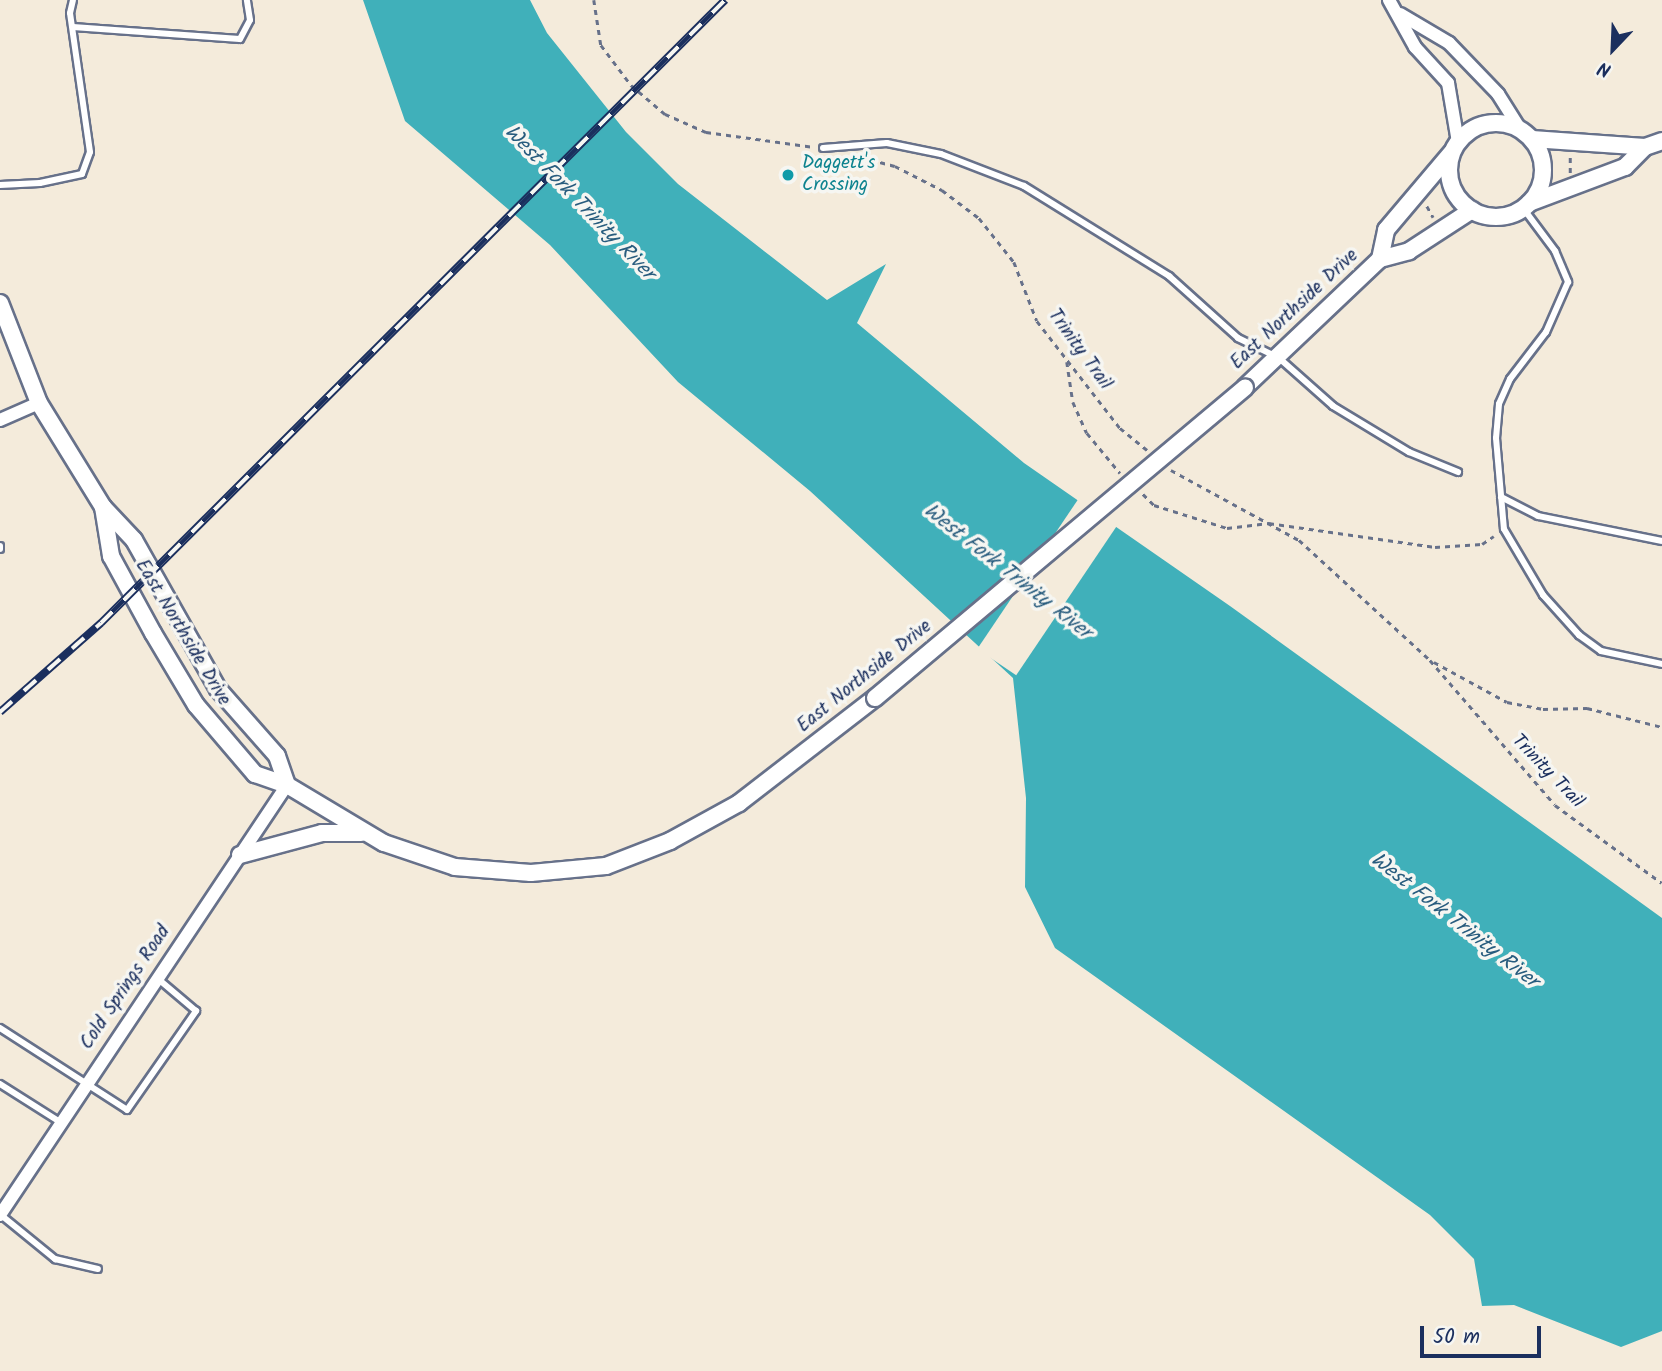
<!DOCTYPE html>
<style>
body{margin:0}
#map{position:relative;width:1662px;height:1371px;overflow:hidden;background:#f4ebdb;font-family:Kalam,sans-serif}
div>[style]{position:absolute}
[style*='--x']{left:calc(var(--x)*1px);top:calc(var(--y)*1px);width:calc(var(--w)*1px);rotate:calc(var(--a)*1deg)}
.water>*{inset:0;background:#40b0ba}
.pier>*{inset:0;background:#f4ebdb;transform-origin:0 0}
.path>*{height:2.5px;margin-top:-1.25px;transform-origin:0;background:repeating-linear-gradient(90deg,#67718a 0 5px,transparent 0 10px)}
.roads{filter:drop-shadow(2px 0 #67718a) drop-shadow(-2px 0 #67718a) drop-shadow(0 2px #67718a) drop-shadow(0 -2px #67718a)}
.service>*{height:6px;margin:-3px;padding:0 3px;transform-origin:3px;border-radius:3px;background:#fff}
.minor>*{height:12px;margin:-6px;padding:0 6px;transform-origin:6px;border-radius:6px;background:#fff}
.tertiary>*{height:16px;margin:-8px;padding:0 8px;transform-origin:8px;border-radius:8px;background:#fff}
.tertiary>.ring{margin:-8px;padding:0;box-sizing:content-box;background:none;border:16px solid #fff;border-radius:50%}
.rail>*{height:8px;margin-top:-4px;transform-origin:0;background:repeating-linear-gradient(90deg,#f6f6f2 0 16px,#1b2f5e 0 32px);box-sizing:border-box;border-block:2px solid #1b2f5e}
.bridges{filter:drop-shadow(2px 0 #67718a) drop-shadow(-2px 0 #67718a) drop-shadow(0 2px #67718a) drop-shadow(0 -2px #67718a)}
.tertiary-bridge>*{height:16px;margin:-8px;padding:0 8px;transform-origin:8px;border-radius:8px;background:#fff}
.dots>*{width:19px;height:19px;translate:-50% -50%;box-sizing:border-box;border:4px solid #f6f6f2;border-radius:50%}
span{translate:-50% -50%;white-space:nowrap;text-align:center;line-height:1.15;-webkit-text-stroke:7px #f6f6f2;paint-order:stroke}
.culture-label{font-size:19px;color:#0d838f}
.left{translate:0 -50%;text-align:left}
.street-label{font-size:19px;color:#1b2f5e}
.water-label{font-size:21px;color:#285c7e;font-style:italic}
.north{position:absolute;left:1578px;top:14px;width:70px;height:70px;-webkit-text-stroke:5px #f6f6f2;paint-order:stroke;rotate:203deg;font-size:19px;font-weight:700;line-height:28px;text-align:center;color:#1b2f5e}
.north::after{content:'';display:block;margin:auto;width:24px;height:32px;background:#1b2f5e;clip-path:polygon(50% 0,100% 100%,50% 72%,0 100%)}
.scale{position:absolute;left:1420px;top:1326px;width:121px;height:32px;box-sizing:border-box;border:4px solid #1b2f5e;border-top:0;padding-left:9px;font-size:21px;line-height:24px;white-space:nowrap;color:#1b2f5e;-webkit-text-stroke:5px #f6f6f2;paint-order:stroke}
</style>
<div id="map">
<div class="water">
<i style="clip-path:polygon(363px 0,530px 0,547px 33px,626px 132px,678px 184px,827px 300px,886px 264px,857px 323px,1024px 463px,1230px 606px,1662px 918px,1662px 1331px,1621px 1347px,1514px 1305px,1482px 1306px,1474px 1259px,1430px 1215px,1055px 948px,1025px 887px,1026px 798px,1013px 678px,810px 491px,678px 382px,550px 245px,405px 121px)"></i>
</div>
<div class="pier">
<i style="left:1079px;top:498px;width:47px;height:182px;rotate:34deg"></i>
</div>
<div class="path">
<i style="--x:594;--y:0;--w:46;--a:81.2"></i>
<i style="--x:601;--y:45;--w:50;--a:53.1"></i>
<i style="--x:631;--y:85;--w:45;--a:40.5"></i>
<i style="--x:665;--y:114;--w:45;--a:23.7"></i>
<i style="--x:706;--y:132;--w:109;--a:7.9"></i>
<i style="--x:861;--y:157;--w:35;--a:15"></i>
<i style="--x:895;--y:166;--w:53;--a:27.1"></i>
<i style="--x:942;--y:190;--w:46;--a:37.1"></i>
<i style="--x:979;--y:218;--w:56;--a:51.5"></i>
<i style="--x:1014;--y:262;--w:63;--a:68.7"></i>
<i style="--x:1037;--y:321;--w:135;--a:52.2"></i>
<i style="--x:1120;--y:428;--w:35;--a:39"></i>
<i style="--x:1570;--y:173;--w:16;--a:-90"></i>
<i style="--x:1427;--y:206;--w:13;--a:61"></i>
<i style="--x:1067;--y:362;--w:40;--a:81.5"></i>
<i style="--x:1073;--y:402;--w:34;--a:66"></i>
<i style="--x:1087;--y:433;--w:52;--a:50.5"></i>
<i style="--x:1171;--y:470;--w:146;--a:28.7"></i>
<i style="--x:1299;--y:540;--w:178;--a:42.5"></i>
<i style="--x:1430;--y:660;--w:191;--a:49.2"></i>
<i style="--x:1555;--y:805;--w:132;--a:36.1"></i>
<i style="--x:1143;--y:494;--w:16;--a:45"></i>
<i style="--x:1154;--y:505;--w:77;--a:17.5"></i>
<i style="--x:1227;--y:528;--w:42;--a:-6.8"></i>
<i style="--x:1269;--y:523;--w:168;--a:8.2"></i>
<i style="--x:1435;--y:547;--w:47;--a:-3.7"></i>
<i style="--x:1482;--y:544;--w:14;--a:-34"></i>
<i style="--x:1434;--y:662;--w:83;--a:28.7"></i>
<i style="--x:1507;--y:702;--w:37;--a:11"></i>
<i style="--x:1543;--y:709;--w:44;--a:-1.3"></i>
<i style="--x:1587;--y:708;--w:77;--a:14.2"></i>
</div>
<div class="roads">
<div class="service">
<i style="--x:73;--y:27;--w:167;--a:4.1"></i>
<i style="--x:240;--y:39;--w:21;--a:-62"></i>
<i style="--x:250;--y:20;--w:20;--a:-99"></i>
<i style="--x:823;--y:148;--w:64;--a:-4.5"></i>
<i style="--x:887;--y:143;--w:55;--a:11.5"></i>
<i style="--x:941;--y:154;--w:89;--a:21.1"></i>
<i style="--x:1024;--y:186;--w:171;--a:31.8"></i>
<i style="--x:1169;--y:276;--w:93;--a:41.9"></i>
<i style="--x:1238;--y:338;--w:46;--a:26"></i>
<i style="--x:1279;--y:358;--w:72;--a:41.6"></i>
<i style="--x:1333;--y:406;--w:89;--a:31.2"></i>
<i style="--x:1409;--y:452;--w:53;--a:22.2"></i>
<i style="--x:0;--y:185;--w:40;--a:-2.9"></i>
<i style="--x:40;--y:183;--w:43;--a:-12.1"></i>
<i style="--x:82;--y:174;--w:23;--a:-70"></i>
<i style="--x:90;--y:152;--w:140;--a:-98.2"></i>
<i style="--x:70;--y:13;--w:13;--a:-77"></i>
<i style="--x:1523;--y:208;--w:54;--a:53.3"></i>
<i style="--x:1555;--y:251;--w:34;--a:67"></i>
<i style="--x:1568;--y:282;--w:55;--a:113.7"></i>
<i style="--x:1546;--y:332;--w:59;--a:127.5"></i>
<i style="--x:1510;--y:379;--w:27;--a:114"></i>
<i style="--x:1499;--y:404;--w:34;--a:95"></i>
<i style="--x:1496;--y:438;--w:91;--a:85"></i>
<i style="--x:1504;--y:529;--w:77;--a:59.4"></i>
<i style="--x:1543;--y:595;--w:54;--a:48"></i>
<i style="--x:1579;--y:635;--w:27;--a:36"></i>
<i style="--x:1601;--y:651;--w:62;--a:12"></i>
<i style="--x:1501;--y:497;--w:42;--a:27.2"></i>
<i style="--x:1538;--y:516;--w:126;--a:11.4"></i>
<i style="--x:0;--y:546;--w:3;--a:90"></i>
<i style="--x:0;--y:1028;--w:151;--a:32.8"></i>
<i style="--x:127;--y:1110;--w:121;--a:-55.1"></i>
<i style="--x:196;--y:1011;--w:51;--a:-139.8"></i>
<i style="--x:0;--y:1084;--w:71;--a:32.3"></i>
<i style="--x:1;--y:1215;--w:70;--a:39.2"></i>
<i style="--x:55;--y:1259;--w:44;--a:13.1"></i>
</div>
<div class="minor">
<i style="--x:1389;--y:0;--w:54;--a:61"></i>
<i style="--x:1415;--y:47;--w:49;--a:47.5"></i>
<i style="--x:1448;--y:83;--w:60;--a:80.4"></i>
<i style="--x:1400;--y:14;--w:57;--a:30.6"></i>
<i style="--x:1449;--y:43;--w:71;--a:46.1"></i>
<i style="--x:1498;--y:94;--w:41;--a:57.8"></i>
<i style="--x:0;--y:420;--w:43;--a:-23.6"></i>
<i style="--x:0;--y:1215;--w:517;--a:-56.28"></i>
</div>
<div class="tertiary">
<i class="ring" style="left:1449px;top:123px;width:78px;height:78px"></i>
<i style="--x:1532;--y:139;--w:113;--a:4"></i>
<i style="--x:1645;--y:147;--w:18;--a:-19"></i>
<i style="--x:1529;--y:203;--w:103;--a:-20.6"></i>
<i style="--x:1625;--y:167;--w:28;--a:-45"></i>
<i style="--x:1380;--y:259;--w:30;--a:-78"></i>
<i style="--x:1386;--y:230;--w:101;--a:-49.8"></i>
<i style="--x:0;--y:303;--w:107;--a:68.7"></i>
<i style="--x:39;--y:403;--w:122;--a:58.4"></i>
<i style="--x:103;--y:507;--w:45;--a:46.8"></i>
<i style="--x:134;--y:540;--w:171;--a:60.6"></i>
<i style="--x:218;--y:689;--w:89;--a:48.6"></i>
<i style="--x:277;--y:756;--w:31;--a:71"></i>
<i style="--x:1245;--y:387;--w:186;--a:-43.5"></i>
<i style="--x:1380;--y:259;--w:30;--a:-15"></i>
<i style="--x:1409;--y:251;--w:75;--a:-33.1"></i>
<i style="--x:103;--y:507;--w:50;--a:80.7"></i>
<i style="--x:111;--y:556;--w:88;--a:61.4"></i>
<i style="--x:153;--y:633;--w:84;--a:59.2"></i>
<i style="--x:196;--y:705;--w:91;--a:49.5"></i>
<i style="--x:255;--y:774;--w:34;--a:19"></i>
<i style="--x:287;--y:785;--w:113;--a:30.9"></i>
<i style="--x:384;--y:843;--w:75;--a:18.7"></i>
<i style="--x:455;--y:867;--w:76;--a:4.5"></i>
<i style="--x:531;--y:873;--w:75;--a:-5.3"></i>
<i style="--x:606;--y:866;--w:69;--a:-21.3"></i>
<i style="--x:670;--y:841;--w:79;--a:-28.8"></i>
<i style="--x:739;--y:803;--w:172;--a:-37.7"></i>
<i style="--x:240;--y:855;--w:85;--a:-15"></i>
<i style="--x:322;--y:833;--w:39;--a:0"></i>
</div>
</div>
<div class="rail">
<i style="--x:0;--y:712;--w:135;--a:-41.4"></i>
<i style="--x:101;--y:623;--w:882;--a:-44.95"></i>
</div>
<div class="bridges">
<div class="tertiary-bridge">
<i style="--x:875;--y:698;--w:483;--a:-40"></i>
</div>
</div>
<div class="dots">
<i style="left:788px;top:175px;background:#0f9aa8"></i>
</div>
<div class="culture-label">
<span class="left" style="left:802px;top:175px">Daggett's<br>Crossing</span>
</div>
<div class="street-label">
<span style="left:1295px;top:310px;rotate:-43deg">East Northside Drive</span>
<span style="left:1079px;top:350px;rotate:54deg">Trinity Trail</span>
<span style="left:182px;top:633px;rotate:59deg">East Northside Drive</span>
<span style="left:865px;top:677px;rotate:-39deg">East Northside Drive</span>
<span style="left:1547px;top:772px;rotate:46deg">Trinity Trail</span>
<span style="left:126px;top:988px;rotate:-56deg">Cold Springs Road</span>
</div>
<div class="water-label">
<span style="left:579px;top:203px;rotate:46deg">West Fork Trinity River</span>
<span style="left:1007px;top:572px;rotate:38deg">West Fork Trinity River</span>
<span style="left:1454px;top:921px;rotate:38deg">West Fork Trinity River</span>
</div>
<div class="north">N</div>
<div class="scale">50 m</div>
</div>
